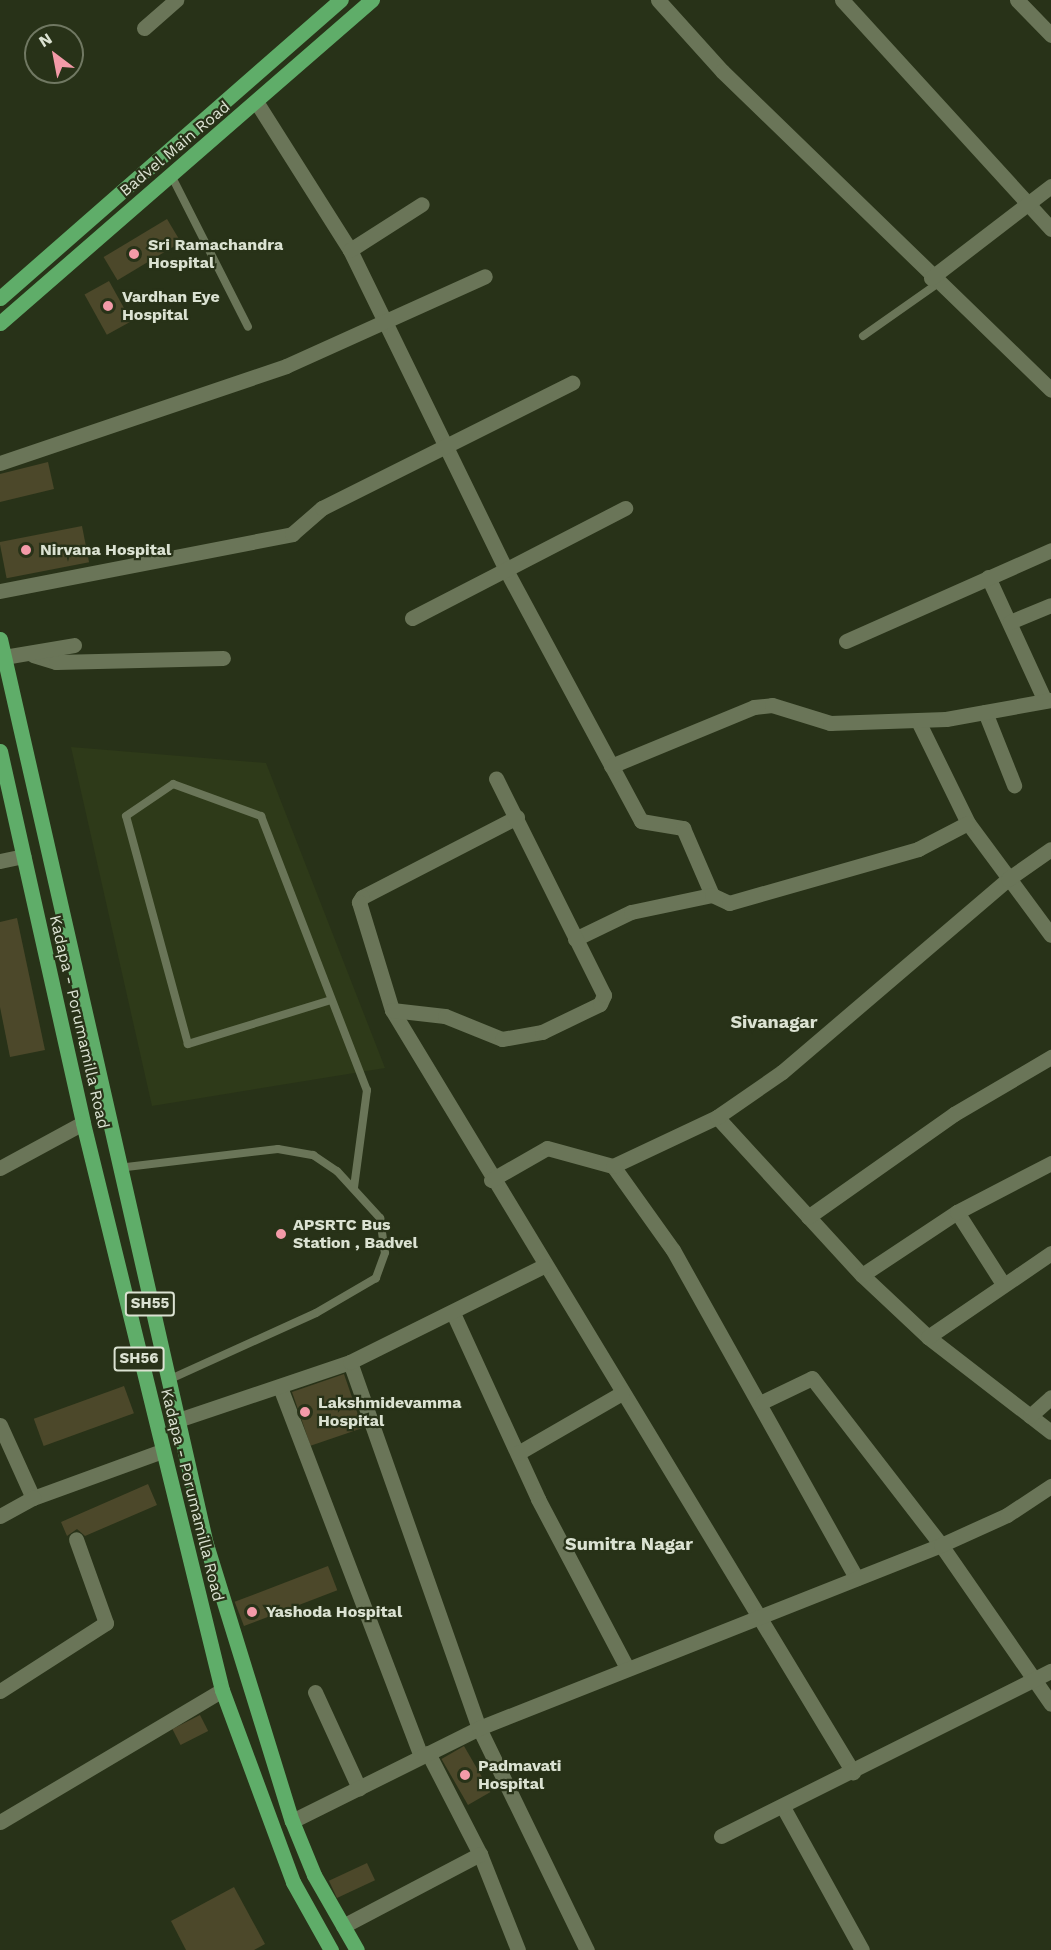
<!DOCTYPE html>
<style>
body{margin:0}
#map{position:relative;width:1051px;height:1950px;overflow:hidden;background:#283218;font-family:"Work Sans",sans-serif}
div>[style]{position:absolute}
[style*='--x']{left:calc(var(--x)*1px);top:calc(var(--y)*1px);width:calc(var(--w)*1px);rotate:calc(var(--a)*1deg)}
.built>*{inset:0;background:#2e3a19}
.building>*{inset:0;background:#4c482a;transform-origin:0 0}
.lane>*{height:8px;margin:-4px;padding:0 4px;transform-origin:4px;border-radius:4px;background:#6a7558}
.street>*{height:15px;margin:-7.5px;padding:0 7.5px;transform-origin:7.5px;border-radius:7.5px;background:#6a7558}
.primary>*{height:15px;margin:-7.5px;padding:0 7.5px;transform-origin:7.5px;border-radius:7.5px;background:#5fad69}
.dots>*{width:16px;height:16px;translate:-50% -50%;box-sizing:border-box;border:3px solid #283218;border-radius:50%}
span{translate:-50% -50%;white-space:nowrap;text-align:center;line-height:1.15;-webkit-text-stroke:4.5px #283218;paint-order:stroke}
.shield-label span{padding:2px 4px;background:#283218;border:2px solid;border-radius:4px;-webkit-text-stroke-width:0}
.shield-label{font-size:15px;color:#dbe2d2;font-weight:700}
.street-label{font-size:16px;color:#dbe2d2}
.poi-label{font-size:16px;color:#dbe2d2;font-weight:700}
.left{translate:0 -50%;text-align:left}
.neighbourhood-label{font-size:18px;color:#dbe2d2;font-weight:700}
.north{position:absolute;left:24px;top:24px;width:60px;height:60px;box-sizing:border-box;background:#283218;border:2px solid #707862;border-radius:50%;rotate:328deg;font-size:16px;font-weight:700;line-height:24px;text-align:center;color:#dbe2d2}
.north::after{content:'';display:block;margin:auto;width:21px;height:27px;background:#f39aa8;clip-path:polygon(50% 0,100% 100%,50% 72%,0 100%)}
</style>
<div id="map">
<div class="built">
<i style="clip-path:polygon(71px 747px,266px 763px,385px 1068px,152px 1106px)"></i>
</div>
<div class="building">
<i style="left:167px;top:219px;width:27px;height:74px;rotate:59deg"></i>
<i style="left:109px;top:281px;width:46px;height:28px;rotate:61deg"></i>
<i style="clip-path:polygon(48px 462px,54px 489px,0 502px,0 474px)"></i>
<i style="left:82px;top:526px;width:37px;height:84px;rotate:79deg"></i>
<i style="clip-path:polygon(17px 918px,45px 1050px,10px 1057px,0 1007px,0 922px)"></i>
<i style="left:344px;top:1374px;width:57px;height:55px;rotate:71deg"></i>
<i style="left:124px;top:1386px;width:29px;height:96px;rotate:70deg"></i>
<i style="clip-path:polygon(148px 1484px,157px 1505px,85px 1536px,77px 1529px,67px 1536px,61px 1522px)"></i>
<i style="left:328px;top:1566px;width:26px;height:100px;rotate:69deg"></i>
<i style="left:200px;top:1715px;width:18px;height:31px;rotate:63deg"></i>
<i style="left:464px;top:1746px;width:53px;height:26px;rotate:60deg"></i>
<i style="left:367px;top:1863px;width:19px;height:42px;rotate:65deg"></i>
<i style="clip-path:polygon(234px 1887px,265px 1944px,254px 1950px,186px 1950px,171px 1921px)"></i>
</div>
<div class="lane">
<i style="--x:171;--y:175;--w:170;--a:63.1"></i>
<i style="--x:863;--y:336;--w:90;--a:-35.1"></i>
<i style="--x:331;--y:1000;--w:150;--a:162.9"></i>
<i style="--x:188;--y:1044;--w:236;--a:-105.2"></i>
<i style="--x:126;--y:816;--w:57;--a:-34.2"></i>
<i style="--x:173;--y:784;--w:94;--a:20"></i>
<i style="--x:261;--y:816;--w:294;--a:68.9"></i>
<i style="--x:367;--y:1090;--w:98;--a:97.6"></i>
<i style="--x:118;--y:1168;--w:161;--a:-6.8"></i>
<i style="--x:278;--y:1149;--w:36;--a:10"></i>
<i style="--x:313;--y:1155;--w:29;--a:34"></i>
<i style="--x:337;--y:1171;--w:64;--a:47.5"></i>
<i style="--x:380;--y:1218;--w:35;--a:82"></i>
<i style="--x:385;--y:1253;--w:27;--a:110"></i>
<i style="--x:376;--y:1278;--w:69;--a:149.7"></i>
<i style="--x:316;--y:1313;--w:162;--a:155.6"></i>
</div>
<div class="street">
<i style="--x:658;--y:0;--w:96;--a:48"></i>
<i style="--x:722;--y:71;--w:458;--a:44.1"></i>
<i style="--x:842;--y:0;--w:310;--a:47.6"></i>
<i style="--x:1017;--y:0;--w:49;--a:45.8"></i>
<i style="--x:144;--y:28;--w:43;--a:-41.2"></i>
<i style="--x:257;--y:103;--w:174;--a:57.7"></i>
<i style="--x:350;--y:250;--w:356;--a:64"></i>
<i style="--x:506;--y:570;--w:285;--a:61.7"></i>
<i style="--x:641;--y:821;--w:43;--a:9.5"></i>
<i style="--x:683;--y:828;--w:73;--a:66.6"></i>
<i style="--x:350;--y:250;--w:85;--a:-32.6"></i>
<i style="--x:931;--y:278;--w:151;--a:-37.5"></i>
<i style="--x:0;--y:463;--w:302;--a:-18.7"></i>
<i style="--x:286;--y:366;--w:218;--a:-24.3"></i>
<i style="--x:988;--y:577;--w:136;--a:65.3"></i>
<i style="--x:0;--y:591;--w:298;--a:-11"></i>
<i style="--x:292;--y:534;--w:40;--a:-41"></i>
<i style="--x:322;--y:508;--w:280;--a:-26.6"></i>
<i style="--x:412;--y:618;--w:240;--a:-27.3"></i>
<i style="--x:1010;--y:622;--w:44;--a:-22.5"></i>
<i style="--x:846;--y:641;--w:224;--a:-23.9"></i>
<i style="--x:33;--y:655;--w:24;--a:17"></i>
<i style="--x:56;--y:662;--w:167;--a:-1.4"></i>
<i style="--x:4;--y:657;--w:71;--a:-9.7"></i>
<i style="--x:985;--y:712;--w:79;--a:68.3"></i>
<i style="--x:918;--y:721;--w:114;--a:63.9"></i>
<i style="--x:968;--y:823;--w:139;--a:53.5"></i>
<i style="--x:611;--y:766;--w:155;--a:-22.4"></i>
<i style="--x:754;--y:707;--w:18;--a:-6"></i>
<i style="--x:772;--y:705;--w:61;--a:17.2"></i>
<i style="--x:830;--y:723;--w:116;--a:-2"></i>
<i style="--x:946;--y:719;--w:107;--a:-10.3"></i>
<i style="--x:517;--y:817;--w:174;--a:152.7"></i>
<i style="--x:362;--y:897;--w:6;--a:121"></i>
<i style="--x:359;--y:902;--w:113;--a:73"></i>
<i style="--x:392;--y:1010;--w:891;--a:58.83"></i>
<i style="--x:0;--y:861;--w:24;--a:-12"></i>
<i style="--x:575;--y:939;--w:62;--a:-25.7"></i>
<i style="--x:631;--y:912;--w:83;--a:-11.9"></i>
<i style="--x:712;--y:895;--w:19;--a:25"></i>
<i style="--x:729;--y:903;--w:197;--a:-15.9"></i>
<i style="--x:918;--y:849;--w:56;--a:-27.5"></i>
<i style="--x:392;--y:1010;--w:53;--a:6.5"></i>
<i style="--x:445;--y:1016;--w:61;--a:22"></i>
<i style="--x:502;--y:1039;--w:41;--a:-9.9"></i>
<i style="--x:542;--y:1032;--w:64;--a:-25.8"></i>
<i style="--x:600;--y:1004;--w:10;--a:-66"></i>
<i style="--x:604;--y:995;--w:242;--a:-116.5"></i>
<i style="--x:717;--y:1117;--w:214;--a:47.5"></i>
<i style="--x:862;--y:1275;--w:91;--a:43.2"></i>
<i style="--x:928;--y:1337;--w:155;--a:37.7"></i>
<i style="--x:613;--y:1166;--w:103;--a:54.5"></i>
<i style="--x:673;--y:1250;--w:376;--a:60.8"></i>
<i style="--x:0;--y:1168;--w:94;--a:-28.5"></i>
<i style="--x:491;--y:1180;--w:64;--a:-29.7"></i>
<i style="--x:547;--y:1148;--w:68;--a:15.3"></i>
<i style="--x:613;--y:1166;--w:115;--a:-25.2"></i>
<i style="--x:717;--y:1117;--w:79;--a:-34.7"></i>
<i style="--x:782;--y:1072;--w:297;--a:-40.5"></i>
<i style="--x:1008;--y:879;--w:52;--a:-34.9"></i>
<i style="--x:957;--y:1212;--w:85;--a:57.4"></i>
<i style="--x:808;--y:1217;--w:179;--a:-35.2"></i>
<i style="--x:954;--y:1114;--w:113;--a:-30.4"></i>
<i style="--x:862;--y:1275;--w:114;--a:-33.6"></i>
<i style="--x:957;--y:1212;--w:106;--a:-27.5"></i>
<i style="--x:453;--y:1313;--w:205;--a:65.4"></i>
<i style="--x:538;--y:1499;--w:191;--a:62.2"></i>
<i style="--x:928;--y:1337;--w:149;--a:-34.3"></i>
<i style="--x:350;--y:1362;--w:388;--a:70.6"></i>
<i style="--x:479;--y:1728;--w:247;--a:64.1"></i>
<i style="--x:280;--y:1387;--w:395;--a:69.1"></i>
<i style="--x:762;--y:1402;--w:55;--a:-25.6"></i>
<i style="--x:812;--y:1378;--w:211;--a:52.3"></i>
<i style="--x:941;--y:1545;--w:193;--a:55.3"></i>
<i style="--x:1030;--y:1416;--w:28;--a:-42"></i>
<i style="--x:178;--y:1420;--w:182;--a:-18.6"></i>
<i style="--x:350;--y:1362;--w:216;--a:-26.4"></i>
<i style="--x:0;--y:1425;--w:80;--a:65.7"></i>
<i style="--x:33;--y:1498;--w:137;--a:-20"></i>
<i style="--x:518;--y:1453;--w:120;--a:-30"></i>
<i style="--x:0;--y:1516;--w:38;--a:-29"></i>
<i style="--x:0;--y:1691;--w:126;--a:-32.7"></i>
<i style="--x:106;--y:1623;--w:89;--a:-109.7"></i>
<i style="--x:315;--y:1692;--w:106;--a:65.4"></i>
<i style="--x:428;--y:1753;--w:114;--a:62.8"></i>
<i style="--x:480;--y:1854;--w:103;--a:68.4"></i>
<i style="--x:783;--y:1807;--w:163;--a:61.1"></i>
<i style="--x:292;--y:1821;--w:209;--a:-26.4"></i>
<i style="--x:479;--y:1728;--w:497;--a:-21.6"></i>
<i style="--x:941;--y:1545;--w:72;--a:-24.4"></i>
<i style="--x:1007;--y:1515;--w:53;--a:-33.4"></i>
<i style="--x:0;--y:1822;--w:258;--a:-30.7"></i>
<i style="--x:721;--y:1836;--w:369;--a:-26.6"></i>
<i style="--x:343;--y:1926;--w:155;--a:-27.7"></i>
</div>
<div class="primary">
<i style="--x:0;--y:298;--w:453;--a:-41.2"></i>
<i style="--x:0;--y:323;--w:493;--a:-41"></i>
<i style="--x:0;--y:639;--w:928;--a:77.18"></i>
<i style="--x:206;--y:1544;--w:290;--a:72.8"></i>
<i style="--x:292;--y:1821;--w:58;--a:67.8"></i>
<i style="--x:314;--y:1875;--w:86;--a:60.2"></i>
<i style="--x:0;--y:751;--w:381;--a:77.4"></i>
<i style="--x:83;--y:1123;--w:584;--a:76.23"></i>
<i style="--x:222;--y:1690;--w:205;--a:69.7"></i>
<i style="--x:293;--y:1882;--w:78;--a:60.8"></i>
</div>
<div class="dots">
<i style="left:134px;top:254px;background:#f39aa8"></i>
<i style="left:108px;top:306px;background:#f39aa8"></i>
<i style="left:26px;top:550px;background:#f39aa8"></i>
<i style="left:281px;top:1234px;background:#f39aa8"></i>
<i style="left:305px;top:1412px;background:#f39aa8"></i>
<i style="left:252px;top:1612px;background:#f39aa8"></i>
<i style="left:465px;top:1775px;background:#f39aa8"></i>
</div>
<div class="shield-label">
<span style="left:150px;top:1304px">SH55</span>
<span style="left:139px;top:1359px">SH56</span>
</div>
<div class="street-label">
<span style="left:175px;top:149px;rotate:-40deg">Badvel Main Road</span>
<span style="left:79px;top:1022px;rotate:77deg">Kadapa - Porumamilla Road</span>
<span style="left:192px;top:1495px;rotate:76deg">Kadapa - Porumamilla Road</span>
</div>
<div class="poi-label">
<span class="left" style="left:148px;top:254px">Sri Ramachandra<br>Hospital</span>
<span class="left" style="left:122px;top:306px">Vardhan Eye<br>Hospital</span>
<span class="left" style="left:40px;top:550px">Nirvana Hospital</span>
<span class="left" style="left:293px;top:1234px">APSRTC Bus<br>Station , Badvel</span>
<span class="left" style="left:318px;top:1412px">Lakshmidevamma<br>Hospital</span>
<span class="left" style="left:266px;top:1612px">Yashoda Hospital</span>
<span class="left" style="left:478px;top:1775px">Padmavati<br>Hospital</span>
</div>
<div class="neighbourhood-label">
<span style="left:774px;top:1022px">Sivanagar</span>
<span style="left:629px;top:1544px">Sumitra Nagar</span>
</div>
<div class="north">N</div>
</div>
